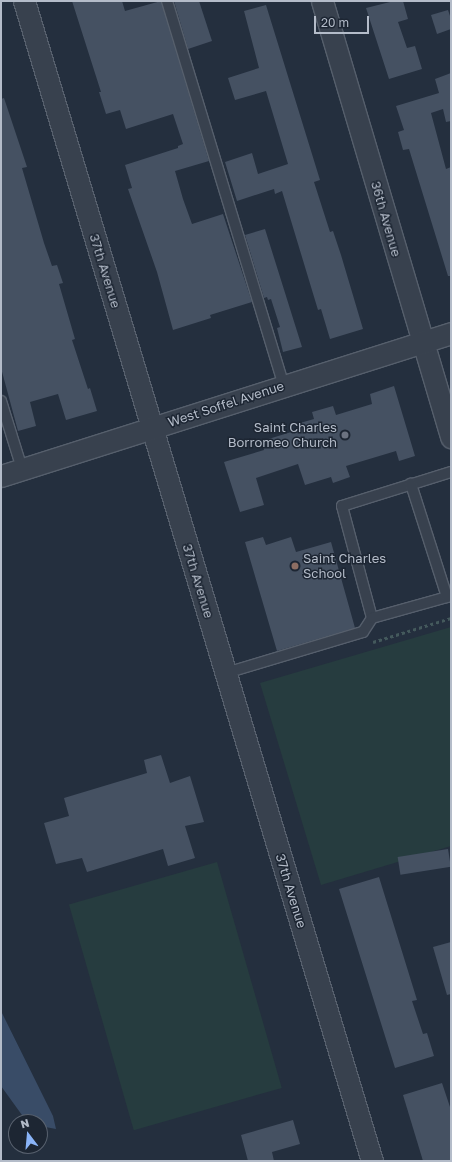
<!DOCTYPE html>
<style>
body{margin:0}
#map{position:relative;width:452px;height:1162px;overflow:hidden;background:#242f3e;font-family:"Golos Text",sans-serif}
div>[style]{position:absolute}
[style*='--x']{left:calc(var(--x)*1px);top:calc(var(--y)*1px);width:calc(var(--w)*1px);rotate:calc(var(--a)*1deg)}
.green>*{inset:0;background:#263c3f;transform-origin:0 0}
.water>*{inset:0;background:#394c67}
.building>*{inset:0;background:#455162;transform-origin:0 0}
.path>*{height:2.5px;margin-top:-1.25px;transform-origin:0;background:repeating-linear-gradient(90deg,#44595c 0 3px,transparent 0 6px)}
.roads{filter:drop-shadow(1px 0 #565f6c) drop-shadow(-1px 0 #565f6c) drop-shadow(0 1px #565f6c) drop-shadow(0 -1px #565f6c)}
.lane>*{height:10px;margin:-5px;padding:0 5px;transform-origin:5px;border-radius:5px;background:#38414e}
.street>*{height:21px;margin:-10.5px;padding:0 10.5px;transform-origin:10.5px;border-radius:10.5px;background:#38414e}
.dots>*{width:11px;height:11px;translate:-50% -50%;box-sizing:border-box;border:2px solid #1d2633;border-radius:50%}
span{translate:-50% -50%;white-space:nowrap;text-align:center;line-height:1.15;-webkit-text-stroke:3px #1d2633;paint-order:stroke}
.street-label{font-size:13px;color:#b4bcc9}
.poi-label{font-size:13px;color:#b4bcc9}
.right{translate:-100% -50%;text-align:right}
.left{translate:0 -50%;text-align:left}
.frame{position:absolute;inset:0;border:2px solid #b4bcc9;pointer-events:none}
.north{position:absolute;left:8px;top:1114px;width:40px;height:40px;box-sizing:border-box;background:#1d2633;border:1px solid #59626f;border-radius:50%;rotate:344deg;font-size:11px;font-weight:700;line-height:16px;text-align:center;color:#b4bcc9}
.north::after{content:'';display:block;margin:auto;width:14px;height:18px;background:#8ab4f8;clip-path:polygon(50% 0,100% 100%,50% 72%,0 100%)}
.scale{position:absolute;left:314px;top:16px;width:55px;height:18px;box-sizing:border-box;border:2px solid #b4bcc9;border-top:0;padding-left:5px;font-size:12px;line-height:14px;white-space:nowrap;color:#b4bcc9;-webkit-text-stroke:3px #1d2633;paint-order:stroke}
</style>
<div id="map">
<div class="green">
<i style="clip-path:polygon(451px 627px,451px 846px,321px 885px,260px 683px)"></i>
<i style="left:217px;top:862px;width:235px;height:154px;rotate:74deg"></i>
</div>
<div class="water">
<i style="clip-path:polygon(1px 1011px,53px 1116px,56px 1129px,40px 1126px,40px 1122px,27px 1122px,1px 1086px)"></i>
</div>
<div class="building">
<i style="clip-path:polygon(72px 1px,122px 1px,125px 11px,161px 1px,209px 161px,175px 171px,183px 199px,192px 224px,223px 214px,252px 302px,210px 315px,211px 318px,173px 330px,157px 272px,128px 189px,132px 188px,125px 165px,178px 148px,178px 146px,183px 144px,173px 114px,126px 129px,120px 110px,106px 114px,99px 92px,101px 92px)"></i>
<i style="clip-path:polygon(174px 1px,199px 1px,212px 41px,188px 49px)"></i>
<i style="clip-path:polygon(394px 1px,403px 1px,408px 19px,398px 22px,407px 48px,415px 46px,422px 69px,389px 79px,366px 8px)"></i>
<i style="clip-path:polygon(266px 5px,320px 180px,314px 182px,330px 232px,333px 231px,341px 255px,363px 329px,330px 339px,321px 309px,318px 310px,282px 191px,275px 194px,274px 189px,237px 201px,225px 162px,252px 153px,258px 174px,288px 164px,266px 91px,235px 100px,228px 78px,259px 68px,244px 11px)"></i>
<i style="clip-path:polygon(448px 10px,451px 19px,451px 29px,437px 34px,431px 15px)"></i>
<i style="clip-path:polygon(451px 73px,451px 121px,446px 122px,443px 109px,431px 113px,446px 169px,451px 167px,451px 276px,448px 276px,409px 149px,403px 150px,398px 132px,404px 130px,396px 106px,439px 93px,435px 79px)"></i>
<i style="clip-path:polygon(4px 98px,27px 167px,22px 168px,44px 243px,52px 266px,57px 265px,63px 283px,59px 284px,75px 339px,72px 340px,88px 389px,90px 388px,97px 411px,66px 420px,58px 394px,30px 402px,36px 426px,18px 431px,1px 368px,1px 99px)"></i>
<i style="clip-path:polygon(265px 229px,302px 347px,283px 352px,277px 328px,280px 327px,271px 299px,268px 300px,267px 297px,264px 298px,245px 235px)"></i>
<i style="clip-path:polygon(394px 386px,415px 456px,399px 461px,396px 451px,346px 466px,350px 477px,333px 483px,331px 477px,305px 485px,298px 464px,256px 478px,264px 505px,240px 512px,224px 462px,264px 450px,262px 441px,301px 429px,300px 423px,314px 419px,312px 412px,333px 406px,336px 415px,372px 404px,370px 394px)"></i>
<i style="clip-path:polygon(263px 537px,266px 545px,291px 537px,296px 552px,331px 542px,355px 628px,277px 651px,245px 542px)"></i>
<i style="clip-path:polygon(161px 755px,170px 783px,190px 776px,204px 822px,185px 826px,195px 858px,168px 866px,163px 849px,87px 872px,82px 858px,56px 864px,44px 823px,69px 816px,64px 798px,147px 773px,144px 760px)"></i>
<i style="left:448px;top:849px;width:18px;height:51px;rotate:81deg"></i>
<i style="clip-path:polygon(379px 877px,417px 1000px,412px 1001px,423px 1034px,427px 1033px,434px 1056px,395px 1068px,339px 889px)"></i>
<i style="clip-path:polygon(451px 942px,451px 994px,447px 995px,433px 947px)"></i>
<i style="clip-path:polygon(442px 1083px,451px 1110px,451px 1161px,423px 1161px,403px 1095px)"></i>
<i style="clip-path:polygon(293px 1120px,300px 1144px,272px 1152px,274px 1161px,248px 1161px,241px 1135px)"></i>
</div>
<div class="path">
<i style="--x:373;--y:642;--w:82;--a:-17.1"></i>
</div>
<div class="roads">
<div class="lane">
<i style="--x:167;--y:1;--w:402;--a:73.1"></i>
<i style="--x:1;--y:401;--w:71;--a:72.8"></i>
<i style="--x:372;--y:618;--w:116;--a:-105"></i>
<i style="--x:342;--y:506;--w:114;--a:-17.3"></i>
<i style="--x:226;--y:673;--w:143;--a:-16.7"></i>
<i style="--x:363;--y:632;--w:17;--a:-57"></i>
<i style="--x:372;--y:618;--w:78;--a:-15.6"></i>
<i style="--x:447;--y:597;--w:119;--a:-107.7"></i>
</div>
<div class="street">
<i style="--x:24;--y:1;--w:1211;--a:73.3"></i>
<i style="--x:322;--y:1;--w:455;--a:73.5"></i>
<i style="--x:1;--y:476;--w:472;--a:-17.6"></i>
</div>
</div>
<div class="dots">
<i style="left:345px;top:435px;background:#6b7280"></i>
<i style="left:295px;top:566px;background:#8d6e63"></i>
</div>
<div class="street-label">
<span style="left:386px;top:219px;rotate:74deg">36th Avenue</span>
<span style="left:105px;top:271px;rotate:73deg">37th Avenue</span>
<span style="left:226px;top:404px;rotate:-18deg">West Soffel Avenue</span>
<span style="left:198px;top:581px;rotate:73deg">37th Avenue</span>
<span style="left:291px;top:891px;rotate:73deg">37th Avenue</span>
</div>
<div class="poi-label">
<span class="right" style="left:337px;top:435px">Saint Charles<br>Borromeo Church</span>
<span class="left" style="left:303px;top:566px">Saint Charles<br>School</span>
</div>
<div class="frame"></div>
<div class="north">N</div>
<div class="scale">20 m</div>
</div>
